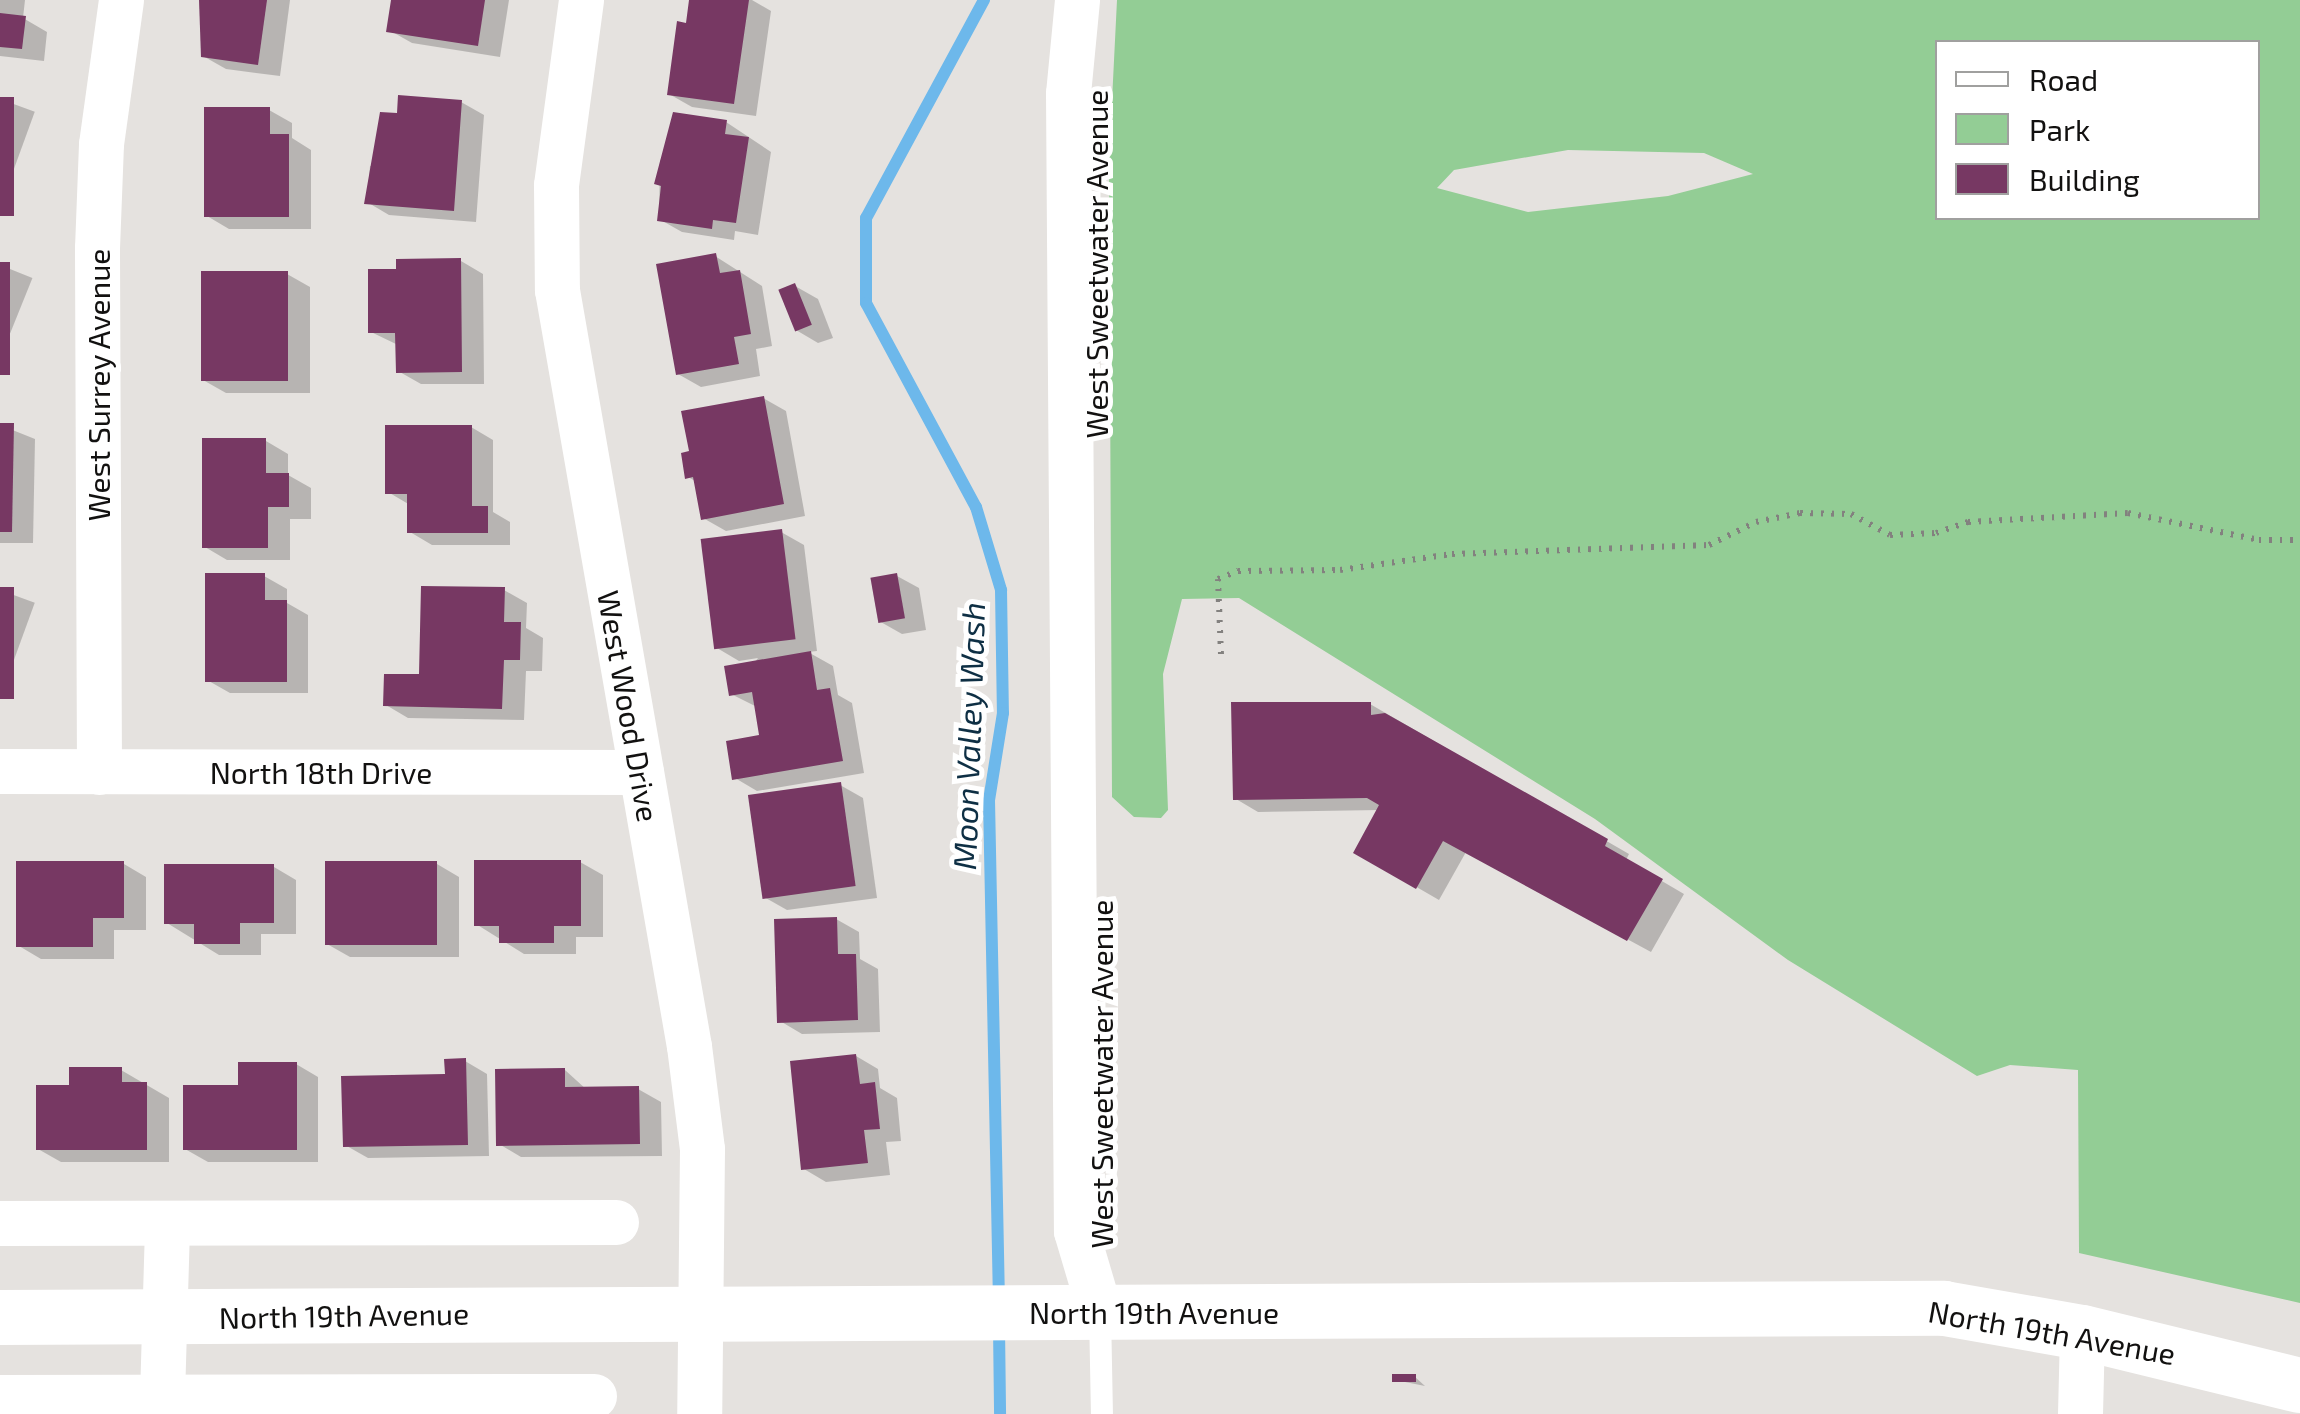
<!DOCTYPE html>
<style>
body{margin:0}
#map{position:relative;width:2300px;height:1414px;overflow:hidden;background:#e5e2df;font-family:"Exo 2",sans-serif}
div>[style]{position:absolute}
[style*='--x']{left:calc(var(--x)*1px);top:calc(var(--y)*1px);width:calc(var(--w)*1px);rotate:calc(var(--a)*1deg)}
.green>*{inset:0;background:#93cd95}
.shadow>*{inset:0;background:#0003;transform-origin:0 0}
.stream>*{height:12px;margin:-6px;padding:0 6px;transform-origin:6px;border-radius:6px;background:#6db8eb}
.building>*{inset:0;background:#773863;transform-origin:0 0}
.path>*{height:6px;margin-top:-3px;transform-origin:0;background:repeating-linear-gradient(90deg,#83817f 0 2.5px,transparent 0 10.5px)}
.lane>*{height:22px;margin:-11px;padding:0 11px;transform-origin:11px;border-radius:11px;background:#fff}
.street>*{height:45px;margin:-22.5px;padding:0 22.5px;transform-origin:22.5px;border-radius:22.5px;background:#fff}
.primary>*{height:55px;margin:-27.5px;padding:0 27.5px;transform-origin:27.5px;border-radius:27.5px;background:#fff}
span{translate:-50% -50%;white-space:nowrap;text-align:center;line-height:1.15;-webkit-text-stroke:10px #fff;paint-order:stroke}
.street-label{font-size:30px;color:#121110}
.water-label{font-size:32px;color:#0e2f44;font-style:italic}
.legend{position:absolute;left:1935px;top:40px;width:325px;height:180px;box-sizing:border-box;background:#fff;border:2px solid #a0a09f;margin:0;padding:12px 18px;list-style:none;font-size:30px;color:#121110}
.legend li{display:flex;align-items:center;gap:20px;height:50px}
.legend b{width:50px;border:2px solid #a0a09f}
</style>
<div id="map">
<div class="green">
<i style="clip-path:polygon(evenodd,1117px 0,2300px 0,2300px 1303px,2079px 1253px,2078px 1070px,2010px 1065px,1977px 1076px,1788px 960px,1595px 819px,1239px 598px,1182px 599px,1163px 674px,1168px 810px,1161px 818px,1134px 817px,1112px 797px,1109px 161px,1117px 0,2258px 42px,2258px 218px,1938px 218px,1938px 42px,2258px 42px,1117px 0,1568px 150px,1704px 153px,1753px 174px,1668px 196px,1528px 212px,1437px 188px,1454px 170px,1568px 150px)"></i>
</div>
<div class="shadow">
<i style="clip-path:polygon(0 0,25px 0,23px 18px,47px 32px,44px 61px,0 56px)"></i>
<i style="clip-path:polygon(202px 0,290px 0,280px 76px,226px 69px,203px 56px)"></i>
<i style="clip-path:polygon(394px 0,509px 0,500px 57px,412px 43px,389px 30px)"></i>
<i style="clip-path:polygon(692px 0,752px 0,771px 11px,756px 116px,692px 107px,669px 94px)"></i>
<i style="left:0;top:99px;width:37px;height:128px;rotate:20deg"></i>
<i style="clip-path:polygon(461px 102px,484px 115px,476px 222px,389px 215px,367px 202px,370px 166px,378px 166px,399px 116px)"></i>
<i style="clip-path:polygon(269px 110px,292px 123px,292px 138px,311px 150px,311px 229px,229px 229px,207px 216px)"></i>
<i style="clip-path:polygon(726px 122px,771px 152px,758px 235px,735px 231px,734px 240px,682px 232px,659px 219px,660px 160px)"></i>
<i style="clip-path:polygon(715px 256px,762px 286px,772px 346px,756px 349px,760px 376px,701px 387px,678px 374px)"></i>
<i style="clip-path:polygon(461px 261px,483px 274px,484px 384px,421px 384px,398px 371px,398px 345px,371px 332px,399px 272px)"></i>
<i style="left:0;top:265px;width:35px;height:121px;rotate:22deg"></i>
<i style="clip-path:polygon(287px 274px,310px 287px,310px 393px,226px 393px,203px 380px)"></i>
<i style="clip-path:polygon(795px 286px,818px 299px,833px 338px,818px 343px,796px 330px)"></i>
<i style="clip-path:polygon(763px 398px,786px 411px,805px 516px,726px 531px,703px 518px,697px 482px,688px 477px,692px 453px)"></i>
<i style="clip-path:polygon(0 425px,35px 439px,33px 543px,0 543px)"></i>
<i style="clip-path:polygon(471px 427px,493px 440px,493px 512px,510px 522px,510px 545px,432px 545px,410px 532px,410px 505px,388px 492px)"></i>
<i style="clip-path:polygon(266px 441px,288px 454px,288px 475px,311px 488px,311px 519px,290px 519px,290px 560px,227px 560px,205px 547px)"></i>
<i style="clip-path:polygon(781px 532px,804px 545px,817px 651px,808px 652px,833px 666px,838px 695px,852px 703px,864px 773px,757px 791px,735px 778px,762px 737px,757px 707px,731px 694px,758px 658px,739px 661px,717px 648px)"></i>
<i style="clip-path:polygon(264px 576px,287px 589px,287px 603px,308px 615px,308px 693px,230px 693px,207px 680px)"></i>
<i style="clip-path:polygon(897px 576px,919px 588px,926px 630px,902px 634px,879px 621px)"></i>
<i style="left:0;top:590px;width:37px;height:120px;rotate:20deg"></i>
<i style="clip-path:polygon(504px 590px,527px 603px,526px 628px,543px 638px,542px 671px,526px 671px,524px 720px,408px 718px,386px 705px,422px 677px)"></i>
<i style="clip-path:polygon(1370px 704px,1629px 854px,1626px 860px,1684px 894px,1651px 952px,1466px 852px,1439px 900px,1356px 852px,1380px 810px,1258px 812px,1236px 799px)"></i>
<i style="clip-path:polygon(840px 785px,863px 798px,877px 898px,787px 910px,764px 897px)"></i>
<i style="clip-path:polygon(580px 862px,603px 875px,603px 937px,576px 937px,576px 954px,524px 954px,476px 924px)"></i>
<i style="clip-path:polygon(124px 864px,146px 877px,146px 930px,114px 930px,114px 959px,41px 959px,19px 946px)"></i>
<i style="clip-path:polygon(437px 864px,459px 877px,459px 957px,350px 957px,327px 944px)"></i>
<i style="clip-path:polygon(274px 867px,296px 880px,296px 934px,261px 934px,261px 955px,219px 955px,167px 923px)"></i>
<i style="clip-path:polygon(836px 919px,859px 932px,860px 959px,878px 969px,880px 1032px,802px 1034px,780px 1021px)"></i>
<i style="clip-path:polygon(856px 1056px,878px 1069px,880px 1088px,897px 1098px,901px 1141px,886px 1142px,890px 1175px,826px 1182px,804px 1169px)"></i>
<i style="clip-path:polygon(465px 1061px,487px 1074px,489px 1156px,368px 1158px,345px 1145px)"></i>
<i style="clip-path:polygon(296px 1064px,318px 1077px,318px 1162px,208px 1162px,185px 1149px,241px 1088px)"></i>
<i style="clip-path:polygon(121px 1070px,169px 1098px,169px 1162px,61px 1162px,38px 1149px,71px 1088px)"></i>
<i style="clip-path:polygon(565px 1070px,587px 1090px,638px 1089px,661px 1102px,662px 1156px,521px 1157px,499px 1144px)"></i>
<i style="clip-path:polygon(1415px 1377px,1425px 1386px,1395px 1380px)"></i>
</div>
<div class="stream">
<i style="--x:984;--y:0;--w:248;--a:118.4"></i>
<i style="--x:866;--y:218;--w:85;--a:90"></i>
<i style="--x:866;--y:303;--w:232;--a:61.7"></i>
<i style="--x:976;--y:507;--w:87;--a:73.2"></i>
<i style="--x:1001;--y:590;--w:123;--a:89.1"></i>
<i style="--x:1003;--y:713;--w:88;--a:99.1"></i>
<i style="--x:989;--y:800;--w:502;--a:88.86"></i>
<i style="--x:999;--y:1327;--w:87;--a:89.3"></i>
</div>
<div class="building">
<i style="clip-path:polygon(199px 0,267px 0,258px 65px,201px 57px)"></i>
<i style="clip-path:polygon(391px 0,485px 0,478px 46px,386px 32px)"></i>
<i style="clip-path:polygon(689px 0,749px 0,734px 104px,667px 95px,677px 21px,686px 23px)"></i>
<i style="clip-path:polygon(0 13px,26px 16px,22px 49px,0 47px)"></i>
<i style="clip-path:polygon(398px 95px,462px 100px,454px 211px,364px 204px,380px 112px,397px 113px)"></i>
<i style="left:0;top:97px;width:14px;height:119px"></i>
<i style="clip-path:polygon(204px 107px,270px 107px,270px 134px,289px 134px,289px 217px,204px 217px)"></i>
<i style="clip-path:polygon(673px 112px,727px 120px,725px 134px,749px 137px,736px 223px,713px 220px,712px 229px,657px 221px,661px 186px,654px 184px)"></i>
<i style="clip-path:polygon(716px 253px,720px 273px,740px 270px,751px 334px,734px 337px,739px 364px,676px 375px,656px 264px)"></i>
<i style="clip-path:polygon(461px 258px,462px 372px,396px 373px,395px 333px,368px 333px,368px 269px,396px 269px,396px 259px)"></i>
<i style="left:0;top:262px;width:10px;height:113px"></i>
<i style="left:201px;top:271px;width:87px;height:110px"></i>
<i style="left:795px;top:283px;width:45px;height:18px;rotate:68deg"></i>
<i style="clip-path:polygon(764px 396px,784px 504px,701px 520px,693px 477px,685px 479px,681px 453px,689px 451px,681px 411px)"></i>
<i style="clip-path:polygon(0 423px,14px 423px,12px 532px,0 532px)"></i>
<i style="clip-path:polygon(385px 425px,472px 425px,472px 506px,488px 506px,488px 533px,407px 533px,407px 494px,385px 494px)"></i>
<i style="clip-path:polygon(202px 438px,266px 438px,266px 473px,289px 473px,289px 507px,268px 507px,268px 548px,202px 548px)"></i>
<i style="left:782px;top:529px;width:111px;height:82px;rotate:83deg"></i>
<i style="clip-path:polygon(205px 573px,265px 573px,265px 600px,287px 600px,287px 682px,205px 682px)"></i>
<i style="left:897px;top:573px;width:46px;height:27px;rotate:80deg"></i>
<i style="clip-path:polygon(421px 586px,505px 587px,504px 622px,521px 622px,520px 660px,504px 660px,502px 709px,383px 706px,384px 674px,419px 674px)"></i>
<i style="left:0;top:587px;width:14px;height:112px"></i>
<i style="clip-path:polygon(811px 651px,817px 690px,830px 688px,843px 761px,732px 780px,726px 741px,759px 735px,752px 692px,729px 696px,724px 666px)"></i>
<i style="clip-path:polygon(1231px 702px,1371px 702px,1371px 715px,1385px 713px,1608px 839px,1605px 846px,1663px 879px,1627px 941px,1443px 841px,1416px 889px,1353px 853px,1379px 805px,1367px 798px,1233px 800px)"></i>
<i style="left:841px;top:782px;width:105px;height:94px;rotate:82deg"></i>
<i style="clip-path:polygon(474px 860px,581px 860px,581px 926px,554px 926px,554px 943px,499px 943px,499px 926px,474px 926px)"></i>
<i style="clip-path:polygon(16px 861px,124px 861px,124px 918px,93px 918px,93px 947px,16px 947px)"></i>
<i style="left:325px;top:861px;width:112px;height:84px"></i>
<i style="clip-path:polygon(164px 864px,274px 864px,274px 923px,240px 923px,240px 944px,194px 944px,194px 924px,164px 924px)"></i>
<i style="clip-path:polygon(837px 917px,838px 954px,856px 954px,858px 1020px,777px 1023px,774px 919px)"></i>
<i style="clip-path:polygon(856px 1054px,860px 1084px,875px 1082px,880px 1129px,864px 1130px,868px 1163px,801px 1170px,790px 1061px)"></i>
<i style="clip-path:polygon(466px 1058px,468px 1145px,343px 1147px,341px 1076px,445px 1074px,444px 1059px)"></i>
<i style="clip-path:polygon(238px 1062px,297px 1062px,297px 1150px,183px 1150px,183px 1085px,238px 1085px)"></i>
<i style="clip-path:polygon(69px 1067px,122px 1067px,122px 1082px,147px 1082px,147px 1150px,36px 1150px,36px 1085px,69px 1085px)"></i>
<i style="clip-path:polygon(565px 1068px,565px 1087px,639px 1086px,640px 1144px,496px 1146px,495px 1069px)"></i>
<i style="left:1416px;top:1374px;width:8px;height:24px;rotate:90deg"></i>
</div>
<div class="path">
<i style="--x:1221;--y:654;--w:75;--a:-92.3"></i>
<i style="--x:1218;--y:579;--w:22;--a:-22"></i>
<i style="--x:1238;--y:571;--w:102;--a:-0.6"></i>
<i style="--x:1340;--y:570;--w:113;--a:-8.1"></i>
<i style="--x:1452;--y:554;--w:257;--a:-2"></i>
<i style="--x:1709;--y:545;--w:52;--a:-26.1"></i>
<i style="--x:1756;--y:522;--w:45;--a:-11.6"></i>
<i style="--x:1800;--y:513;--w:51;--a:1.1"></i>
<i style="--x:1851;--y:514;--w:44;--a:28.3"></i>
<i style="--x:1890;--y:535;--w:46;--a:-2.5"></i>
<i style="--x:1936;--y:533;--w:34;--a:-19"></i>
<i style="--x:1968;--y:522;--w:160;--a:-3.2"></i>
<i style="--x:2128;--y:513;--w:134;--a:11.6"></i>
<i style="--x:2259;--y:540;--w:41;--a:0"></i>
</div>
<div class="lane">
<i style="--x:1100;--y:1312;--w:102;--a:88.9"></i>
</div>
<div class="street">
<i style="--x:581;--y:0;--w:187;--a:97.7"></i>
<i style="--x:556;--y:185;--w:105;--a:89.5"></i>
<i style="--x:557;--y:290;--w:767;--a:80.1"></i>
<i style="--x:689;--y:1046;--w:104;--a:82.8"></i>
<i style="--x:702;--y:1149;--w:265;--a:90.6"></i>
<i style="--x:1077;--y:0;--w:93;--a:95.5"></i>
<i style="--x:1068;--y:93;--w:1138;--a:89.6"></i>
<i style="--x:1076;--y:1231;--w:84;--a:73.5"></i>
<i style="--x:0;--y:771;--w:641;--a:0.09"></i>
<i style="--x:99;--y:772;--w:524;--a:-90.22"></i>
<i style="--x:97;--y:248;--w:104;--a:-87.8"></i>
<i style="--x:101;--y:144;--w:145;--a:-82.1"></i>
<i style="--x:0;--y:1223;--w:616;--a:-0.09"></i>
<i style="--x:0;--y:1397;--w:594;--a:-0.1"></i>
<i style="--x:156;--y:1414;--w:19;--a:-72"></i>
<i style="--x:162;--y:1396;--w:173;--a:-88.3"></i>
<i style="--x:2080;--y:1414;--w:82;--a:-88.6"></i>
</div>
<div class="primary">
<i style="--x:0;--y:1317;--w:1944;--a:-0.27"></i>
<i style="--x:1944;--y:1308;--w:140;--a:9.9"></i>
<i style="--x:2082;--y:1332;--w:224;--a:13.7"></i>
</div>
<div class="street-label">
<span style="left:1096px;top:264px;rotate:-90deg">West Sweetwater Avenue</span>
<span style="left:98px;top:385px;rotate:-90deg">West Surrey Avenue</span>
<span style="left:629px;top:706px;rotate:80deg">West Wood Drive</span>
<span style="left:321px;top:772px">North 18th Drive</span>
<span style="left:1101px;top:1074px;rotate:-90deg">West Sweetwater Avenue</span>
<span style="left:1154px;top:1312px">North 19th Avenue</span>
<span style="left:344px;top:1315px;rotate:-1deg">North 19th Avenue</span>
<span style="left:2052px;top:1332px;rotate:10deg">North 19th Avenue</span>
</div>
<div class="water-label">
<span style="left:968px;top:736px;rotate:-88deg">Moon Valley Wash</span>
</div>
<ul class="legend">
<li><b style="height:12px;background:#fff"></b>Road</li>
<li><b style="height:28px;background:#93cd95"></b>Park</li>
<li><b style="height:28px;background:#773863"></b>Building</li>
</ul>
</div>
